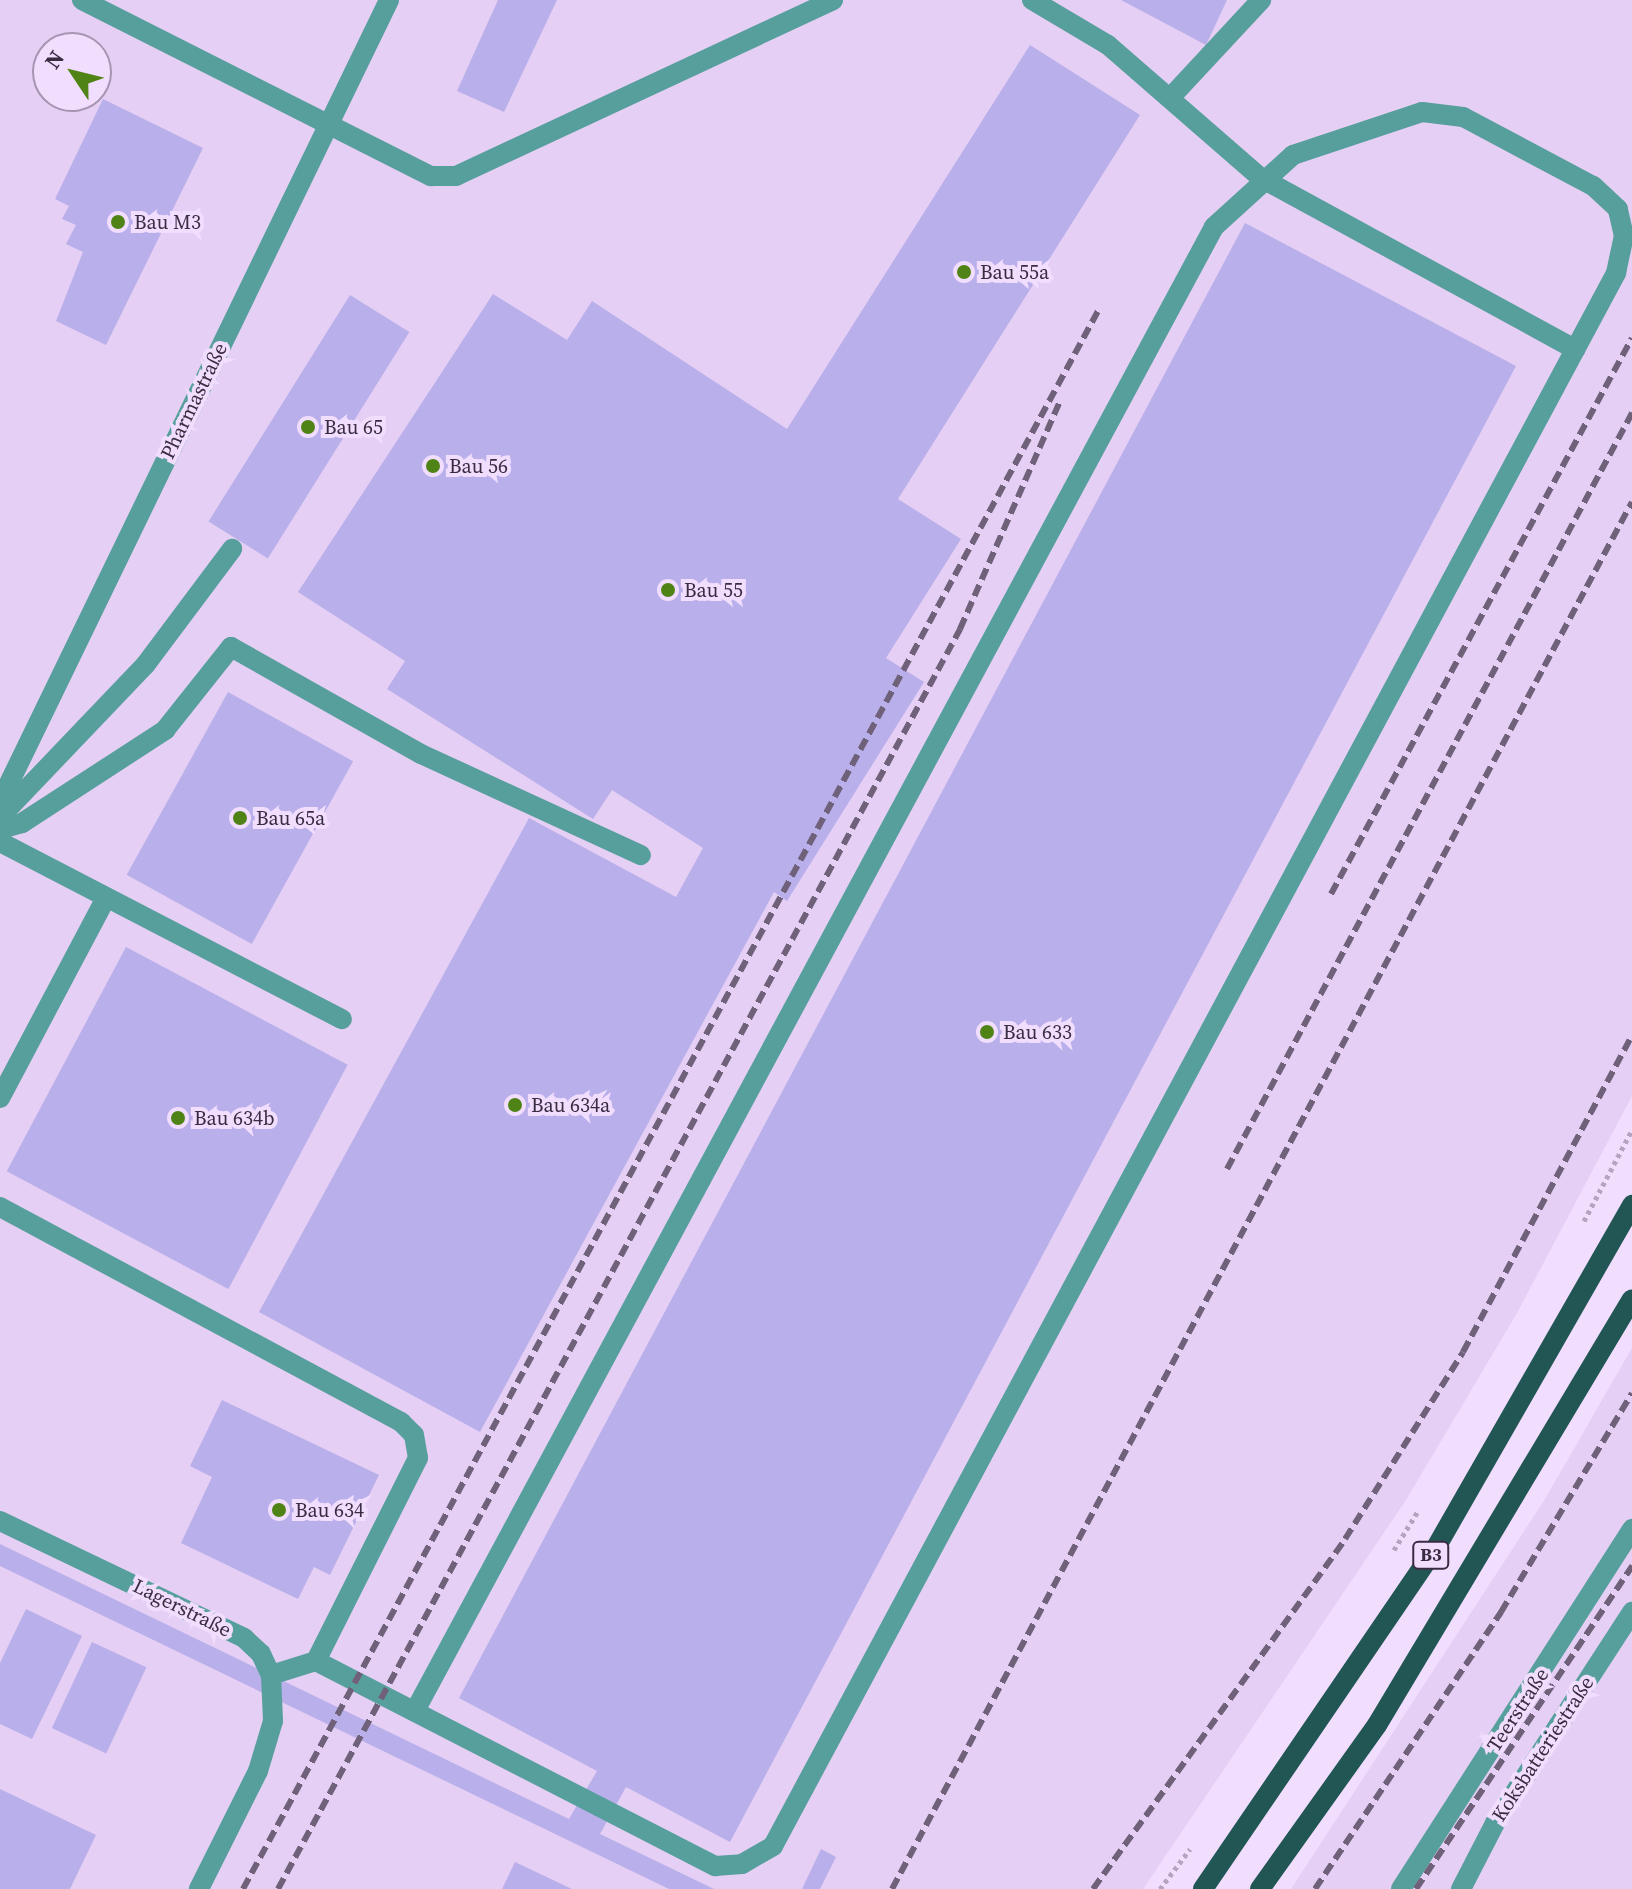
<!DOCTYPE html>
<meta charset="utf-8">
<style>
body{margin:0}
#map{position:relative;width:1632px;height:1889px;overflow:hidden;background:#f1ddfe;font-family:"Source Serif 4",serif}
div>[style]{position:absolute}
[style*='--x']{left:calc(var(--x)*1px);top:calc(var(--y)*1px);width:calc(var(--w)*1px);rotate:calc(var(--a)*1deg)}
.built>*{inset:0;background:#e5cff4}
.building>*{inset:0;background:#b9afea;transform-origin:0 0}
.path>*{height:5px;margin-top:-2.5px;transform-origin:0;background:repeating-linear-gradient(90deg,#b5a3c0 0 4px,transparent 0 8px)}
.minor>*{height:20px;margin:-10px;padding:0 10px;transform-origin:10px;border-radius:10px;background:#579f9c}
.major>*{height:20px;margin:-10px;padding:0 10px;transform-origin:10px;border-radius:10px;background:#225654}
.rail>*{height:6px;margin-top:-3px;transform-origin:0;background:repeating-linear-gradient(90deg,#70617a 0 12px,transparent 0 18px)}
.dots>*{width:22px;height:22px;translate:-50% -50%;box-sizing:border-box;border:4px solid #f1ddfe;border-radius:50%}
span{translate:-50% -50%;white-space:nowrap;text-align:center;line-height:1.15;-webkit-text-stroke:8px #f1ddfe;paint-order:stroke}
.shield-label span{padding:2px 6px;background:#f1ddfe;border:2px solid;border-radius:6px;-webkit-text-stroke-width:0}
.shield-label{font-size:18px;color:#392c41;font-weight:700}
.poi-label{font-size:20px;color:#392c41}
.left{translate:0 -50%;text-align:left}
.street-label{font-size:20px;color:#392c41}
.north{position:absolute;left:32px;top:32px;width:80px;height:80px;box-sizing:border-box;background:#f1ddfe;border:2px solid #a796b2;border-radius:50%;rotate:305deg;font-size:22px;font-weight:700;line-height:32px;text-align:center;color:#392c41}
.north::after{content:'';display:block;margin:auto;width:28px;height:36px;background:#508316;clip-path:polygon(50% 0,100% 100%,50% 72%,0 100%)}
</style>
<div id="map">
<div class="built">
<i style="clip-path:polygon(evenodd,0 0,1632px 0,1632px 1096px,1517px 1313px,1406px 1500px,1143px 1889px,0 1889px,0 0,48px 48px,96px 48px,96px 96px,48px 96px,48px 48px)"></i>
<i style="clip-path:polygon(1632px 1348px,1632px 1889px,1291px 1889px,1545px 1499px)"></i>
</div>
<div class="building">
<i style="clip-path:polygon(498px 0,557px 0,504px 112px,457px 91px)"></i>
<i style="clip-path:polygon(1121px 0,1227px 0,1206px 45px)"></i>
<i style="clip-path:polygon(1030px 45px,1140px 115px,898px 499px,961px 539px,886px 658px,924px 682px,787px 901px,774px 892px,480px 1432px,259px 1312px,529px 818px,676px 897px,703px 848px,612px 790px,593px 819px,387px 689px,405px 661px,298px 592px,493px 294px,567px 340px,592px 301px,787px 429px)"></i>
<i style="clip-path:polygon(103px 99px,203px 148px,106px 345px,56px 321px,83px 252px,66px 244px,76px 225px,62px 219px,69px 206px,55px 199px)"></i>
<i style="clip-path:polygon(1245px 223px,1516px 366px,730px 1842px,626px 1787px,600px 1834px,714px 1889px,669px 1889px,0 1566px,0 1544px,569px 1819px,597px 1771px,459px 1698px)"></i>
<i style="left:350px;top:295px;width:70px;height:267px;rotate:32deg"></i>
<i style="left:228px;top:692px;width:143px;height:209px;rotate:29deg"></i>
<i style="left:126px;top:947px;width:251px;height:254px;rotate:28deg"></i>
<i style="clip-path:polygon(222px 1400px,379px 1475px,330px 1575px,314px 1567px,298px 1599px,181px 1543px,212px 1477px,190px 1466px)"></i>
<i style="clip-path:polygon(26px 1609px,82px 1636px,32px 1739px,0 1724px,0 1663px)"></i>
<i style="left:92px;top:1642px;width:60px;height:95px;rotate:25deg"></i>
<i style="clip-path:polygon(0 1789px,96px 1835px,70px 1889px,0 1889px)"></i>
<i style="clip-path:polygon(821px 1849px,836px 1857px,820px 1889px,802px 1889px)"></i>
<i style="clip-path:polygon(515px 1862px,572px 1889px,502px 1889px)"></i>
</div>
<div class="path">
<i style="--x:1584;--y:1221;--w:103;--a:-62.2"></i>
<i style="--x:1394;--y:1550;--w:46;--a:-58.4"></i>
<i style="--x:1160;--y:1889;--w:50;--a:-53.1"></i>
</div>
<div class="minor">
<i style="--x:82;--y:0;--w:391;--a:26.8"></i>
<i style="--x:431;--y:176;--w:25;--a:0"></i>
<i style="--x:456;--y:176;--w:416;--a:-25"></i>
<i style="--x:1032;--y:0;--w:88;--a:30.6"></i>
<i style="--x:1108;--y:45;--w:203;--a:41"></i>
<i style="--x:1261;--y:178;--w:358;--a:28.6"></i>
<i style="--x:1170;--y:98;--w:134;--a:-47.1"></i>
<i style="--x:0;--y:802;--w:891;--a:-64.12"></i>
<i style="--x:0;--y:817;--w:211;--a:-46.3"></i>
<i style="--x:146;--y:664;--w:144;--a:-53.2"></i>
<i style="--x:0;--y:829;--w:23;--a:-15"></i>
<i style="--x:22;--y:823;--w:171;--a:-33"></i>
<i style="--x:165;--y:730;--w:106;--a:-51.5"></i>
<i style="--x:231;--y:647;--w:218;--a:29.4"></i>
<i style="--x:421;--y:754;--w:242;--a:24.7"></i>
<i style="--x:0;--y:842;--w:385;--a:27.4"></i>
<i style="--x:0;--y:1098;--w:226;--a:-62.1"></i>
<i style="--x:0;--y:1207;--w:455;--a:28.2"></i>
<i style="--x:401;--y:1422;--w:18;--a:45"></i>
<i style="--x:414;--y:1435;--w:23;--a:80"></i>
<i style="--x:418;--y:1458;--w:227;--a:116.7"></i>
<i style="--x:0;--y:1521;--w:271;--a:25.6"></i>
<i style="--x:244;--y:1638;--w:23;--a:43"></i>
<i style="--x:261;--y:1654;--w:23;--a:65"></i>
<i style="--x:271;--y:1675;--w:46;--a:87.5"></i>
<i style="--x:273;--y:1721;--w:52;--a:106.7"></i>
<i style="--x:258;--y:1771;--w:132;--a:116.6"></i>
<i style="--x:271;--y:1675;--w:47;--a:-17.3"></i>
<i style="--x:316;--y:1661;--w:449;--a:27.2"></i>
<i style="--x:715;--y:1866;--w:27;--a:-4"></i>
<i style="--x:742;--y:1864;--w:36;--a:-30"></i>
<i style="--x:773;--y:1846;--w:1785;--a:-61.81"></i>
<i style="--x:1616;--y:273;--w:38;--a:-78"></i>
<i style="--x:1624;--y:236;--w:28;--a:-103"></i>
<i style="--x:1618;--y:209;--w:34;--a:-137"></i>
<i style="--x:1593;--y:186;--w:147;--a:-152"></i>
<i style="--x:1463;--y:117;--w:41;--a:-173"></i>
<i style="--x:1422;--y:112;--w:136;--a:161.6"></i>
<i style="--x:1293;--y:155;--w:107;--a:137.7"></i>
<i style="--x:1214;--y:227;--w:1685;--a:118.3"></i>
<i style="--x:1401;--y:1889;--w:428;--a:-57.3"></i>
<i style="--x:1461;--y:1889;--w:74;--a:-62.7"></i>
<i style="--x:1495;--y:1823;--w:252;--a:-57"></i>
</div>
<div class="major">
<i style="--x:1203;--y:1889;--w:409;--a:-55.7"></i>
<i style="--x:1434;--y:1551;--w:399;--a:-60.2"></i>
<i style="--x:1260;--y:1889;--w:201;--a:-54.5"></i>
<i style="--x:1377;--y:1725;--w:496;--a:-59.1"></i>
</div>
<div class="rail">
<i style="--x:1331;--y:894;--w:632;--a:-61.57"></i>
<i style="--x:1227;--y:1169;--w:858;--a:-61.82"></i>
<i style="--x:243;--y:1889;--w:1799;--a:-61.55"></i>
<i style="--x:278;--y:1889;--w:1433;--a:-61.57"></i>
<i style="--x:960;--y:629;--w:251;--a:-66.3"></i>
<i style="--x:892;--y:1889;--w:1572;--a:-61.92"></i>
<i style="--x:1093;--y:1889;--w:431;--a:-54.2"></i>
<i style="--x:1345;--y:1539;--w:221;--a:-57.7"></i>
<i style="--x:1463;--y:1352;--w:358;--a:-61.9"></i>
<i style="--x:1315;--y:1889;--w:334;--a:-56.1"></i>
<i style="--x:1501;--y:1612;--w:255;--a:-59.1"></i>
<i style="--x:1416;--y:1889;--w:389;--a:-56.2"></i>
</div>
<div class="dots">
<i style="left:118px;top:222px;background:#508316"></i>
<i style="left:964px;top:272px;background:#508316"></i>
<i style="left:308px;top:427px;background:#508316"></i>
<i style="left:433px;top:466px;background:#508316"></i>
<i style="left:668px;top:590px;background:#508316"></i>
<i style="left:240px;top:818px;background:#508316"></i>
<i style="left:987px;top:1032px;background:#508316"></i>
<i style="left:515px;top:1105px;background:#508316"></i>
<i style="left:178px;top:1118px;background:#508316"></i>
<i style="left:279px;top:1510px;background:#508316"></i>
</div>
<div class="shield-label">
<span style="left:1431px;top:1555px">B3</span>
</div>
<div class="poi-label">
<span class="left" style="left:134px;top:222px">Bau M3</span>
<span class="left" style="left:980px;top:272px">Bau 55a</span>
<span class="left" style="left:324px;top:427px">Bau 65</span>
<span class="left" style="left:449px;top:466px">Bau 56</span>
<span class="left" style="left:684px;top:590px">Bau 55</span>
<span class="left" style="left:256px;top:818px">Bau 65a</span>
<span class="left" style="left:1003px;top:1032px">Bau 633</span>
<span class="left" style="left:531px;top:1105px">Bau 634a</span>
<span class="left" style="left:194px;top:1118px">Bau 634b</span>
<span class="left" style="left:295px;top:1510px">Bau 634</span>
</div>
<div class="street-label">
<span style="left:194px;top:401px;rotate:-64deg">Pharmastraße</span>
<span style="left:182px;top:1608px;rotate:26deg">Lagerstraße</span>
<span style="left:1518px;top:1710px;rotate:-57deg">Teerstraße</span>
<span style="left:1543px;top:1749px;rotate:-57deg">Koksbatteriestraße</span>
</div>
<div class="north">N</div>
</div>
